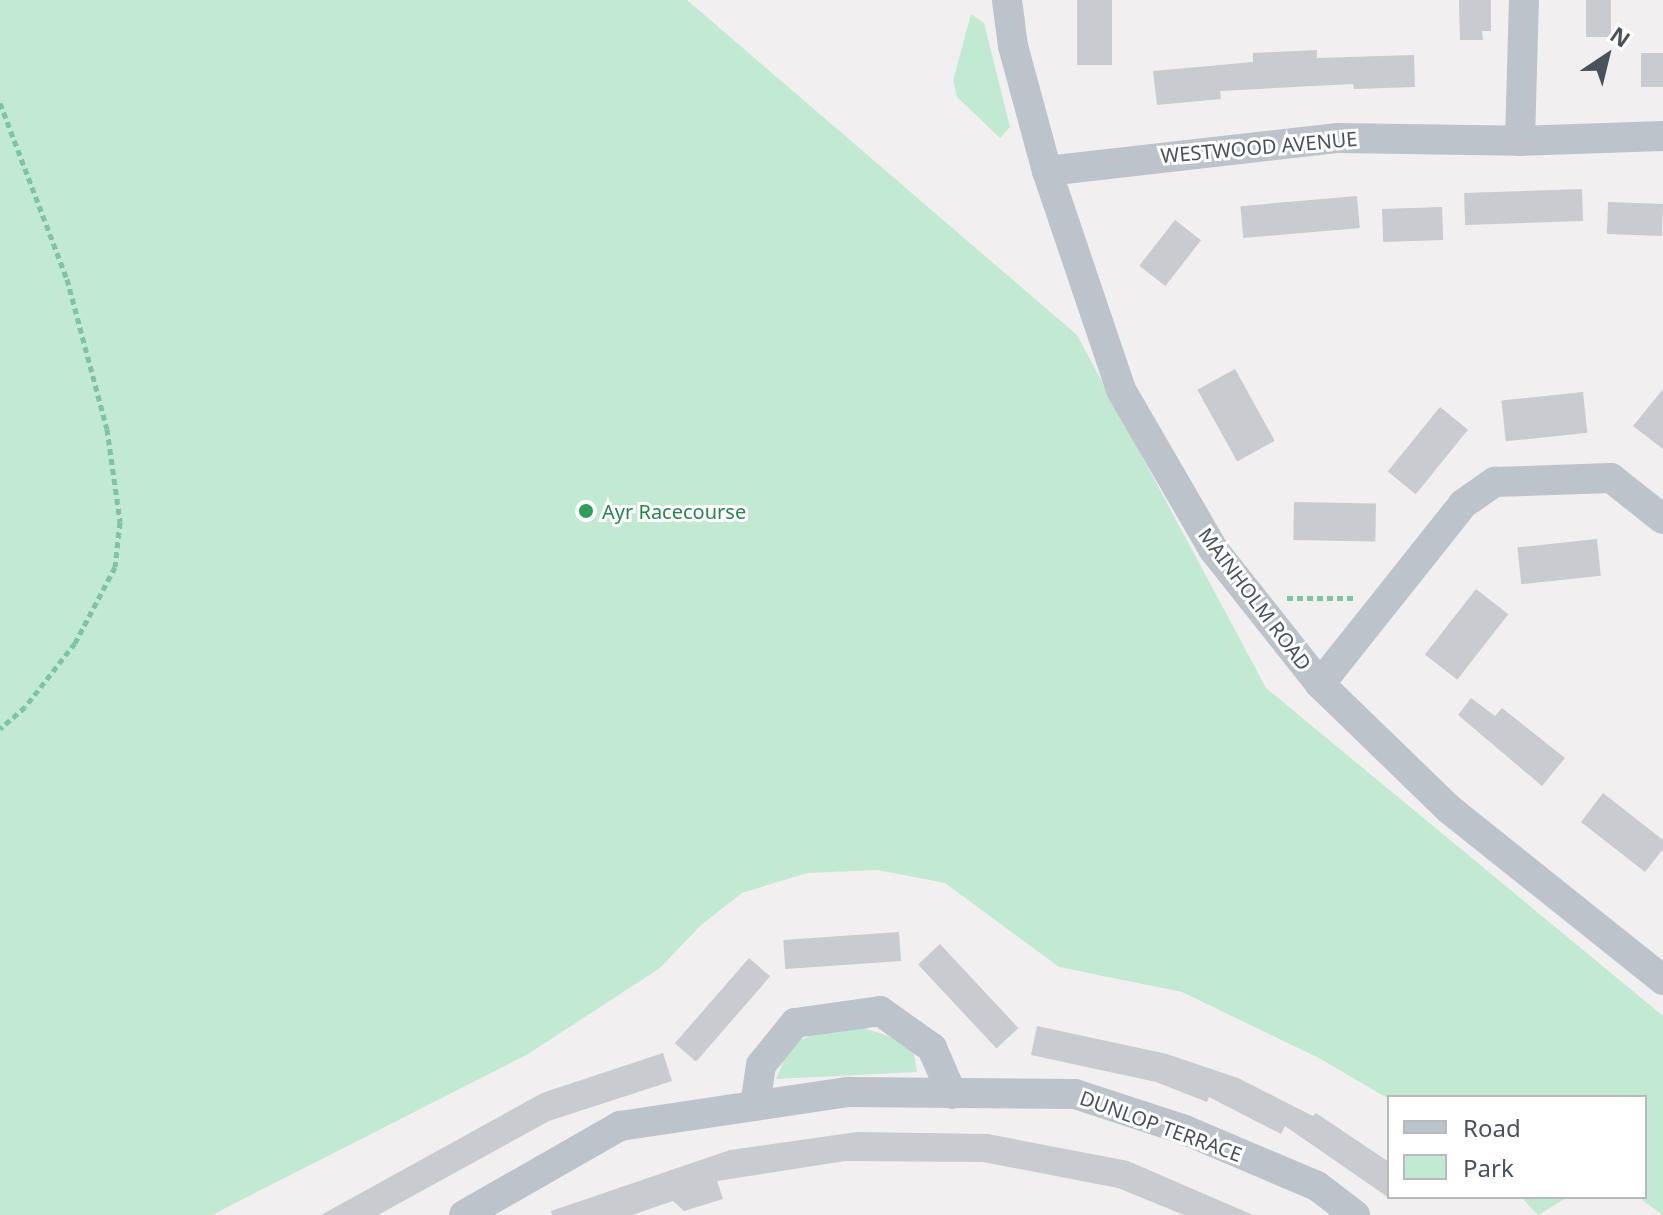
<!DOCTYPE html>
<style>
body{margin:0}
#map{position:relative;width:1663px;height:1215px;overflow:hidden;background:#f1efef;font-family:"Noto Sans",sans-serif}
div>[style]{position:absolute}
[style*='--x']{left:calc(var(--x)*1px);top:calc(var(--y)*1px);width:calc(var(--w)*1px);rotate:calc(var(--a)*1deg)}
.green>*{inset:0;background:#c2e9d2}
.building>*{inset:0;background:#c9cbd1;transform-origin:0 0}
.path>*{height:5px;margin-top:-2.5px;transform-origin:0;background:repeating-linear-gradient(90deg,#7ec3a2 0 6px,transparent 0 10px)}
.minor>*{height:30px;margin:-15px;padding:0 15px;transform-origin:15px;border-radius:15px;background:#bcc3ca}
.dots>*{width:22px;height:22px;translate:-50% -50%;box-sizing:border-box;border:4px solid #fff;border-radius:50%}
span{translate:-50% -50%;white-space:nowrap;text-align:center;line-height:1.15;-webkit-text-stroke:6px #fff;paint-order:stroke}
.street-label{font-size:20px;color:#49515a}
.leisure-label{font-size:20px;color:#27864d}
.left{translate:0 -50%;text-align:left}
.legend{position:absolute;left:1387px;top:1095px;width:260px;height:104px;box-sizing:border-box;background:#fff;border:2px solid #b6b9bd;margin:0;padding:10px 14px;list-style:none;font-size:24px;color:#49515a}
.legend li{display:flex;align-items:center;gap:16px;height:40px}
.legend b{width:40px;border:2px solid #b6b9bd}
.north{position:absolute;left:1567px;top:16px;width:80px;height:80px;-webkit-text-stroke:6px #fff;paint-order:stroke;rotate:35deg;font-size:22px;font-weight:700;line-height:32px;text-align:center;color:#49515a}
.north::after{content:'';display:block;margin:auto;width:28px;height:36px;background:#49515a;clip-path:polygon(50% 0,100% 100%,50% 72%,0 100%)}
</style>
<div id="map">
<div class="green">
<i style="clip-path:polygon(0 0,687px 0,1077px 335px,1266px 688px,1663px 1016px,1663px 1215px,1638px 1197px,1645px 1197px,1645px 1097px,1389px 1099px,1319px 1058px,1182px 992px,1059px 967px,945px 883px,878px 870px,807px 873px,742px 893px,701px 925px,660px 968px,528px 1054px,212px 1215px,0 1215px)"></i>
<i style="clip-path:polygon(971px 14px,984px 23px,1010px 127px,1000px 138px,957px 97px,953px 81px)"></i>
<i style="clip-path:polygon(829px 1027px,861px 1027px,894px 1038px,914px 1053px,917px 1072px,776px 1079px,786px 1055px,801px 1040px)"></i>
<i style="clip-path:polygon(1521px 1197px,1568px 1197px,1538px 1215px)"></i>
</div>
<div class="building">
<i style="left:1077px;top:0;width:35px;height:65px"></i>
<i style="clip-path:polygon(1459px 0,1491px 0,1491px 31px,1482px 31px,1483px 40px,1460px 40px)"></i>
<i style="left:1586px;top:0;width:25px;height:37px"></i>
<i style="clip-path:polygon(1317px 50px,1317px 58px,1414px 55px,1415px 87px,1354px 89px,1353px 84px,1220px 91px,1221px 99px,1157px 105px,1153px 71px,1253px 62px,1253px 53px)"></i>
<i style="left:1641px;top:53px;width:22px;height:34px"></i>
<i style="left:1582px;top:189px;width:32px;height:118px;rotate:88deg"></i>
<i style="left:1357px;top:196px;width:32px;height:117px;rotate:85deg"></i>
<i style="left:1608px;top:202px;width:55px;height:32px;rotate:2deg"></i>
<i style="left:1442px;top:207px;width:33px;height:60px;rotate:88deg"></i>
<i style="left:1175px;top:220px;width:33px;height:58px;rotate:38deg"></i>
<i style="left:1235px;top:369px;width:82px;height:43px;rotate:61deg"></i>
<i style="clip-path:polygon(1663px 389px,1663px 449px,1633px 426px)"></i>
<i style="left:1583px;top:392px;width:41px;height:82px;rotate:84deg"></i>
<i style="left:1440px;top:407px;width:36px;height:83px;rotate:39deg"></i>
<i style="left:1294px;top:502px;width:82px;height:38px;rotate:1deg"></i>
<i style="left:1597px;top:539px;width:37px;height:80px;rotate:84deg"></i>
<i style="left:1476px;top:589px;width:41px;height:83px;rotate:38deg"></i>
<i style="clip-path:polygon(1471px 698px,1495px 716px,1502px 708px,1565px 758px,1542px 786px,1458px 715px)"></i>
<i style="clip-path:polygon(1603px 793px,1663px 840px,1663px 849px,1645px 872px,1581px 822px)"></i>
<i style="left:899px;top:932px;width:29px;height:116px;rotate:86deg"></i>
<i style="left:940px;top:944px;width:115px;height:30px;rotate:47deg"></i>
<i style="left:749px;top:958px;width:28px;height:113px;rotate:41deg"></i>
<i style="clip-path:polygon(1037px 1026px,1167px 1054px,1238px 1078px,1313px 1116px,1316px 1113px,1389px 1162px,1389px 1198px,1285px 1126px,1281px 1134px,1209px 1097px,1207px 1102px,1156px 1082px,1031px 1055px)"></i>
<i style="clip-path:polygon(663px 1053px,672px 1081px,549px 1121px,378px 1215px,321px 1215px,542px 1093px)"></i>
<i style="clip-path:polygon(857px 1132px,988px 1134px,1128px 1161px,1253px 1215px,1184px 1215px,1118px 1188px,983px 1162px,845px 1161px,717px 1181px,723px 1199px,684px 1211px,673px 1201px,632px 1215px,552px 1215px,551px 1211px,730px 1150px)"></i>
</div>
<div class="path">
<i style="--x:0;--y:103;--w:188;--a:69.2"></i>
<i style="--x:67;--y:279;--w:155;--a:75.1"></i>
<i style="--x:107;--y:429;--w:94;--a:82"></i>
<i style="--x:120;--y:522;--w:45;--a:96.3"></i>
<i style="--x:115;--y:567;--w:86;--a:117.8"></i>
<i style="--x:75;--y:643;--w:81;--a:128"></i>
<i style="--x:25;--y:707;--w:33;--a:139"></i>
<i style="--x:1287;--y:598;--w:66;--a:0"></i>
</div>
<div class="minor">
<i style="--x:1007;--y:0;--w:46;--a:82.6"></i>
<i style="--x:1013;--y:46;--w:130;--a:74.8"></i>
<i style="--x:1047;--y:171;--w:231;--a:71.3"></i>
<i style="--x:1121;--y:390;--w:184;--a:59.9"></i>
<i style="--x:1213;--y:549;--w:172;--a:51.6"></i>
<i style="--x:1320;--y:684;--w:180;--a:44.1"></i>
<i style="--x:1449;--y:809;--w:274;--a:38.6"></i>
<i style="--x:1520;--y:141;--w:141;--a:-88.4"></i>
<i style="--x:1047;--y:171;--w:293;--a:-6.5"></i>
<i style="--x:1338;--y:138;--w:182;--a:0.9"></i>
<i style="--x:1520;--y:141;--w:143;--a:-2"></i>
<i style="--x:1320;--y:684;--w:230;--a:-51.5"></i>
<i style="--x:1463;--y:504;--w:39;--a:-35"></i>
<i style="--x:1495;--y:482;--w:116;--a:-2"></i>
<i style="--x:1611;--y:478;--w:66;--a:38.3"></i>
<i style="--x:755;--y:1106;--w:41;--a:-81.7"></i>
<i style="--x:761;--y:1065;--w:54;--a:-51"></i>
<i style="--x:795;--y:1023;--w:86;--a:-8"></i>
<i style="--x:880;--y:1011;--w:64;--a:35.4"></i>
<i style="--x:932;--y:1048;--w:50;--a:66.5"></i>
<i style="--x:464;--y:1215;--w:180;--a:-29.7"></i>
<i style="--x:620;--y:1126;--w:231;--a:-8.5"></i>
<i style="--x:848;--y:1092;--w:227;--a:0.5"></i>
<i style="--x:1075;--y:1094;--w:116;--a:18.1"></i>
<i style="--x:1185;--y:1130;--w:143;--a:23"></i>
<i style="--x:1317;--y:1186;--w:48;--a:37.3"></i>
</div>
<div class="dots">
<i style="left:586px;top:511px;background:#2e9e5b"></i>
</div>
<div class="street-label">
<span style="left:1259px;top:147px;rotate:-5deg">WESTWOOD AVENUE</span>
<span style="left:1255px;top:599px;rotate:53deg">MAINHOLM ROAD</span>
<span style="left:1161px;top:1126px;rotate:20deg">DUNLOP TERRACE</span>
</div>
<div class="leisure-label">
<span class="left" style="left:602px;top:511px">Ayr Racecourse</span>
</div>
<ul class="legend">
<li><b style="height:10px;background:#bcc3ca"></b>Road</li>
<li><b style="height:22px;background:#c2e9d2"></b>Park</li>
</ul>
<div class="north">N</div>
</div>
